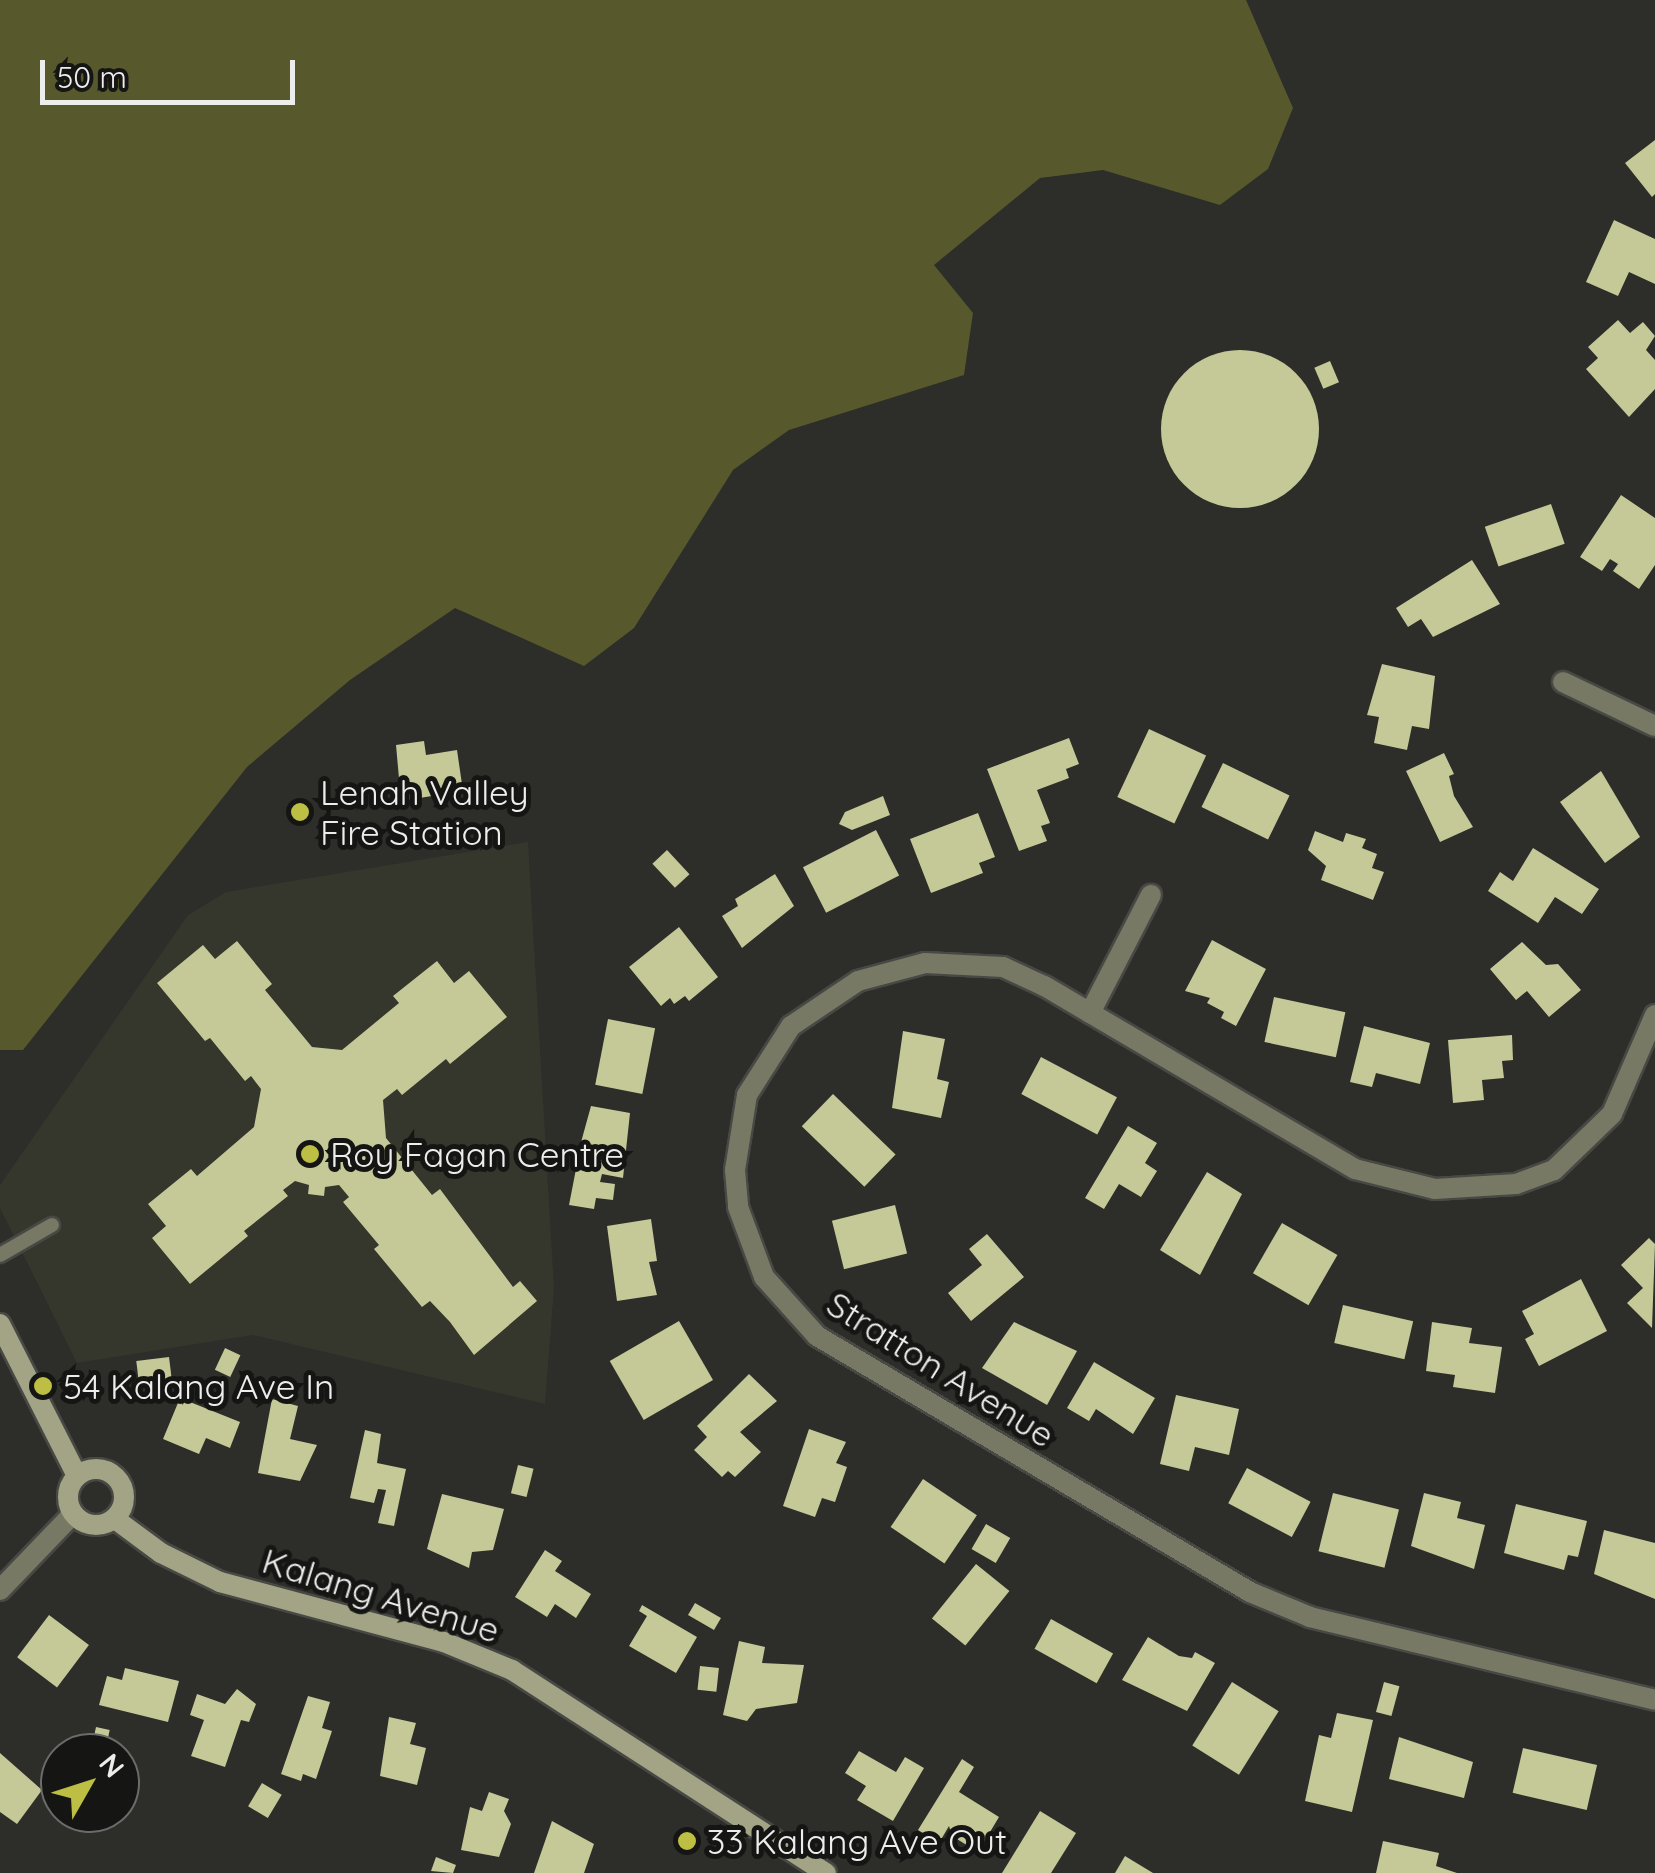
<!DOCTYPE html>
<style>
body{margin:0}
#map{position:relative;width:1655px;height:1873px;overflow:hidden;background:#2d2d29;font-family:Quicksand,sans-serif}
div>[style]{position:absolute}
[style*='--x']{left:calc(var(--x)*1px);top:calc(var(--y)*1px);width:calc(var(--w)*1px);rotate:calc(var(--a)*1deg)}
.built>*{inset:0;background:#35362c}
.forest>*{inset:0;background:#57592c}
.building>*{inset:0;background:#c5c897;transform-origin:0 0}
.round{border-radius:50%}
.roads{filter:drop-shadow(2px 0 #484844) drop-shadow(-2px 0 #484844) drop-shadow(0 2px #484844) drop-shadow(0 -2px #484844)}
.lane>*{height:14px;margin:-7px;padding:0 7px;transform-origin:7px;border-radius:7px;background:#787965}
.street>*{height:20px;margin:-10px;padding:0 10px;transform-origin:10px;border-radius:10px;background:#787965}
.secondary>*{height:20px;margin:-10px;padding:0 10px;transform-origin:10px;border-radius:10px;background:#a2a485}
.secondary>.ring{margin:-10px;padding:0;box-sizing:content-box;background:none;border:20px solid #a2a485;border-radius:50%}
.dots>*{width:28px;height:28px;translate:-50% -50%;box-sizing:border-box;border:5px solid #151514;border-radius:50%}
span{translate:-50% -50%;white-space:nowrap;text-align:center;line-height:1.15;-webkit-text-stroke:10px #151514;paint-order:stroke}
.poi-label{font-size:35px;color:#edeeeb}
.left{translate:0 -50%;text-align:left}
.street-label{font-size:35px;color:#edeeeb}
.north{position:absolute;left:40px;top:1733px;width:100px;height:100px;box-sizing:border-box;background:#151514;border:2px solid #6b6c6a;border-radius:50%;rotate:51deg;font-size:28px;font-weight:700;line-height:40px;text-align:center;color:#edeeeb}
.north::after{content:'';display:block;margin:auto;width:35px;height:45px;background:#bcbf43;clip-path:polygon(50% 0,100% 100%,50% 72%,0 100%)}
.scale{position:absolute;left:40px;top:60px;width:255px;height:45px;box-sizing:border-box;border:5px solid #edeeeb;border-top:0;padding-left:12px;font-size:30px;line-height:35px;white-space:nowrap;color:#edeeeb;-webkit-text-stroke:8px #151514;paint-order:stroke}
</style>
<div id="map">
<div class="built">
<i style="clip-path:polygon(528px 842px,554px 1288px,545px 1404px,253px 1335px,77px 1363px,0 1208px,0 1185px,188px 915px,226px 892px)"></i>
</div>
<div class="forest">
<i style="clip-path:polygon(0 0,1246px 0,1293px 108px,1268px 169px,1220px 205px,1103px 170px,1040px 178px,934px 265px,973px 313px,964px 375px,789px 430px,733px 470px,634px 628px,584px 666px,455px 608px,350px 680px,247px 767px,23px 1050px,0 1050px)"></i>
</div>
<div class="building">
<i style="clip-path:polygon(1655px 140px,1655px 194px,1652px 197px,1625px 163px)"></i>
<i style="clip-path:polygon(1614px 220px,1655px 239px,1655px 284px,1629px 272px,1618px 296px,1586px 282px)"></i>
<i style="clip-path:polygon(1618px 320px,1630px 333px,1643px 322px,1655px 336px,1646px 350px,1655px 360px,1655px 389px,1629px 417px,1586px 369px,1598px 358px,1588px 347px)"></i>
<i class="round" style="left:1161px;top:350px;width:158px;height:158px"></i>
<i style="left:1330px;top:361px;width:23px;height:17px;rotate:67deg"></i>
<i style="clip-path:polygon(1621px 495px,1655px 518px,1655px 565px,1639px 589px,1613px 571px,1618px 564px,1610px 559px,1602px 571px,1580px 557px)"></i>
<i style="left:1551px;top:504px;width:42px;height:70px;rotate:71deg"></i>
<i style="clip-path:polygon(1472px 560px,1500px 604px,1433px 637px,1421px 619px,1408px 627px,1396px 608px)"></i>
<i style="clip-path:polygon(1382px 664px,1435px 676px,1429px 729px,1412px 726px,1407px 750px,1374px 743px,1379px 717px,1367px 715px)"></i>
<i style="left:1149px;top:729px;width:63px;height:75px;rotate:25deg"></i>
<i style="clip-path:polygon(1069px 738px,1079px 764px,1066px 769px,1069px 778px,1037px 790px,1050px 823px,1041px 826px,1047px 841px,1019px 851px,987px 769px)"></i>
<i style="clip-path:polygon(424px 741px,426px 755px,457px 750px,463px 791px,401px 801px,396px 745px)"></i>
<i style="clip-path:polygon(1444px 753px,1454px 774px,1449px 776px,1454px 796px,1473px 827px,1440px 842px,1406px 771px)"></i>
<i style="left:1223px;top:763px;width:74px;height:49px;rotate:26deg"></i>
<i style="clip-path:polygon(1601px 771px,1640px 837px,1605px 863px,1560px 802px)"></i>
<i style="clip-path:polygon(883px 796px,890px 815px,852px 830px,839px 824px,845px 812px)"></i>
<i style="clip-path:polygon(978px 813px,995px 857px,979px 863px,983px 873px,931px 893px,910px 839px)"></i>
<i style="left:876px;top:830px;width:51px;height:82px;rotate:63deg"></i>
<i style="clip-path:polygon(1315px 831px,1343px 842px,1346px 833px,1366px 839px,1362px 848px,1377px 854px,1372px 868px,1384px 872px,1373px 900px,1321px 880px,1326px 866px,1308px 850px)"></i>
<i style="clip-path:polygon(1533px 848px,1599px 889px,1582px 914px,1555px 897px,1538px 923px,1488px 891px,1500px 872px,1513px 881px)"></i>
<i style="left:667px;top:850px;width:33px;height:20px;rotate:47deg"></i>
<i style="clip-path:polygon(775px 874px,794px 906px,742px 948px,722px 916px,738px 906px,735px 899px)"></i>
<i style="clip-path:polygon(679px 927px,718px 977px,689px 1001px,685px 996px,674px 1004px,670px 998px,661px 1006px,629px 967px)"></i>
<i style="clip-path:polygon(1212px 940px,1266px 969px,1236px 1026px,1221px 1018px,1224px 1012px,1207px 1003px,1210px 998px,1185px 991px)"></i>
<i style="clip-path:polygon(237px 941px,272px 984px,265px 990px,312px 1047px,342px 1050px,399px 1003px,393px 996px,437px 961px,454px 983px,469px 971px,507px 1017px,450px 1064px,446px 1059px,402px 1095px,397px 1089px,383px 1100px,386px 1138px,432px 1195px,440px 1189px,513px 1287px,520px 1281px,537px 1301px,474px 1355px,450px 1322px,430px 1301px,422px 1307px,374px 1249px,379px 1245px,343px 1202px,349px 1197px,339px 1185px,325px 1187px,324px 1196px,308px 1194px,309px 1185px,295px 1181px,283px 1190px,288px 1196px,244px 1231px,248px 1236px,190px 1284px,152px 1238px,166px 1226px,148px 1204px,191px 1169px,197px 1176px,254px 1127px,261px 1089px,251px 1076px,245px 1081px,210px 1038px,205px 1041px,157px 983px,203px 945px,215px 959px)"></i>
<i style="clip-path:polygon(1522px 942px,1546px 965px,1558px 964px,1581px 990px,1549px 1017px,1527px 991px,1516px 1000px,1490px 969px)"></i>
<i style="left:1274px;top:997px;width:73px;height:46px;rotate:12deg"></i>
<i style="left:608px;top:1019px;width:48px;height:67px;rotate:11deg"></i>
<i style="clip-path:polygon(1364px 1026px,1430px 1043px,1420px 1084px,1376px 1073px,1372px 1087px,1350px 1082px)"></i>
<i style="clip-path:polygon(903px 1031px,945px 1039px,937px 1079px,949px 1082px,941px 1118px,892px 1108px)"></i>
<i style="clip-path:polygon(1512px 1035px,1513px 1060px,1502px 1061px,1504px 1078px,1482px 1080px,1484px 1100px,1453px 1103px,1448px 1040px)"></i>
<i style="left:1041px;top:1057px;width:86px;height:42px;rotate:28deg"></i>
<i style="left:833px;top:1094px;width:87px;height:45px;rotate:44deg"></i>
<i style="clip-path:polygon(591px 1106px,630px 1113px,623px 1178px,602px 1174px,600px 1182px,615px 1184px,613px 1200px,596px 1198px,594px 1209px,569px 1205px,576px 1169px,584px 1171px,575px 1164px)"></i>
<i style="clip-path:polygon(1128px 1126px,1157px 1143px,1145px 1163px,1157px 1171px,1141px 1197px,1119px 1184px,1104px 1209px,1085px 1198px)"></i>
<i style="clip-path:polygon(1207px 1172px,1242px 1194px,1200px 1275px,1160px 1250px)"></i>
<i style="left:895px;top:1205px;width:50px;height:65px;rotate:76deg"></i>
<i style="clip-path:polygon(651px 1219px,657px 1261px,649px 1262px,657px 1295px,617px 1301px,607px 1226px)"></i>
<i style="left:1282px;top:1223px;width:64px;height:58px;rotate:30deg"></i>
<i style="clip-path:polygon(987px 1234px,1024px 1277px,971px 1321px,948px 1293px,982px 1265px,969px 1249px)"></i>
<i style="clip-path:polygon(1649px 1238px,1655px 1244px,1652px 1328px,1627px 1303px,1643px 1288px,1621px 1265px)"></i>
<i style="clip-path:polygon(1581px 1279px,1607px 1331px,1539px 1366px,1525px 1339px,1534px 1334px,1522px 1311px)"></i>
<i style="left:1343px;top:1305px;width:72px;height:39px;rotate:13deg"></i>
<i style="left:679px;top:1321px;width:68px;height:80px;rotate:60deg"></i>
<i style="clip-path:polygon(1014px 1322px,1077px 1351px,1047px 1405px,982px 1368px)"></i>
<i style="clip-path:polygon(1432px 1322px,1472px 1328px,1469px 1343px,1502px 1347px,1495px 1393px,1453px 1387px,1455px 1375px,1426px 1371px)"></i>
<i style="left:225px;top:1348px;width:17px;height:24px;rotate:25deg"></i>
<i style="left:169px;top:1357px;width:23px;height:33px;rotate:83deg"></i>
<i style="clip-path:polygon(1094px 1362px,1155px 1398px,1133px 1434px,1096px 1409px,1089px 1421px,1067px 1408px)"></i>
<i style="clip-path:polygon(749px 1374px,777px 1401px,740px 1432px,761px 1452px,735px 1477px,728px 1471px,722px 1477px,694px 1450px,707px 1437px,697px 1426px)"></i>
<i style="clip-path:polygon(1176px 1395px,1239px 1409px,1229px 1455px,1195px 1447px,1189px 1471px,1160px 1464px)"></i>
<i style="clip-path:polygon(180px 1398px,240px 1422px,230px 1448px,206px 1438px,199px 1454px,163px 1439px)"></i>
<i style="clip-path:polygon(272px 1399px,298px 1406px,290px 1439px,317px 1445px,300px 1481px,258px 1473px)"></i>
<i style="clip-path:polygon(809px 1429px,846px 1442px,836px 1463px,847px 1467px,835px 1502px,822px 1498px,815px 1517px,783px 1506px)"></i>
<i style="clip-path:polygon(365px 1430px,381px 1434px,377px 1463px,406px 1469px,394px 1526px,378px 1523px,386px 1490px,378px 1489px,374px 1503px,350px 1498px)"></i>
<i style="left:518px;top:1465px;width:16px;height:29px;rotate:14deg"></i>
<i style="left:1247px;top:1468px;width:72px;height:40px;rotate:28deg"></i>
<i style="left:923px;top:1479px;width:65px;height:58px;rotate:34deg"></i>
<i style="left:1333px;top:1493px;width:68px;height:60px;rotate:14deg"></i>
<i style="clip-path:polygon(1424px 1493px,1461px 1502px,1457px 1518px,1485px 1525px,1474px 1569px,1411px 1546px)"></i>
<i style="clip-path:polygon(442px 1494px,504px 1509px,493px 1550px,472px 1552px,469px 1568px,427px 1549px)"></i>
<i style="clip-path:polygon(1516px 1504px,1587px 1521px,1578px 1557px,1568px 1555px,1564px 1570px,1504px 1553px)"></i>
<i style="left:986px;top:1524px;width:28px;height:29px;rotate:30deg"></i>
<i style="clip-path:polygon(1604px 1530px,1655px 1543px,1655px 1599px,1594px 1574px)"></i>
<i style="clip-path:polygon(545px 1550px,562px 1561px,555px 1571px,591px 1594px,576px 1618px,555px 1604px,547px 1617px,515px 1597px)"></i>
<i style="left:976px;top:1564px;width:43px;height:70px;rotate:39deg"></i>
<i style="left:695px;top:1603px;width:30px;height:14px;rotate:30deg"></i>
<i style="clip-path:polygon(642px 1605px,697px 1637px,676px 1673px,629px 1646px,647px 1616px,639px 1611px)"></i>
<i style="left:49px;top:1615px;width:50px;height:53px;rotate:37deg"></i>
<i style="left:1051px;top:1619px;width:71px;height:34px;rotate:29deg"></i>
<i style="clip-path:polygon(1148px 1637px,1179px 1656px,1192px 1658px,1195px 1652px,1215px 1663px,1187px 1711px,1122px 1680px)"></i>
<i style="clip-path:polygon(739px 1641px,765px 1647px,762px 1663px,804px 1665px,797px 1703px,756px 1709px,747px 1721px,723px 1715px)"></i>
<i style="left:700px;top:1666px;width:19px;height:24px;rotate:6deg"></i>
<i style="clip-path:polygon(125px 1668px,179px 1681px,168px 1722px,99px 1705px,107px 1676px,122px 1680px)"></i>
<i style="left:1232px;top:1682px;width:55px;height:75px;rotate:32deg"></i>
<i style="left:1384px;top:1682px;width:16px;height:31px;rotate:15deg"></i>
<i style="clip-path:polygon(237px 1689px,256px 1704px,249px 1722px,241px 1720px,225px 1767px,191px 1756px,204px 1720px,190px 1715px,197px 1694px,225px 1704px)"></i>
<i style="clip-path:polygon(308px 1696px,330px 1702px,322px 1728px,332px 1731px,316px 1779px,303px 1774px,301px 1781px,281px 1774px)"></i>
<i style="clip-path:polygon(1337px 1713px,1373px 1720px,1352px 1812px,1305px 1801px,1319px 1735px,1331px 1738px)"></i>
<i style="clip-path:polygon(389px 1717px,416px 1723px,410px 1744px,426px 1748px,417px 1785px,380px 1776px)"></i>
<i style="left:96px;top:1727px;width:14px;height:21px;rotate:12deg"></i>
<i style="clip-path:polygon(1399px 1737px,1473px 1762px,1464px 1798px,1389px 1779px)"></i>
<i style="left:1523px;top:1748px;width:76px;height:46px;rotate:13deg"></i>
<i style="clip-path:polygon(859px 1751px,896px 1772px,905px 1757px,924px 1768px,893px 1821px,857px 1800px,866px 1786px,845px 1773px)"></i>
<i style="clip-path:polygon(0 1753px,42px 1790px,17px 1824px,0 1812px)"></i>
<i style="clip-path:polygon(962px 1759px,974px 1767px,959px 1792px,999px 1817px,978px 1852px,952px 1836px,949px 1826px,939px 1843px,918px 1830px)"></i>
<i style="left:262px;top:1783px;width:23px;height:27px;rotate:31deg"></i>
<i style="clip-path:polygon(489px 1792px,509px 1799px,504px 1811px,511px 1824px,499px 1857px,461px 1850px,470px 1807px,482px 1811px)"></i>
<i style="clip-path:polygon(1040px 1811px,1076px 1833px,1051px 1873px,1002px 1873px)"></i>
<i style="clip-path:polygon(552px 1821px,594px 1844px,584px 1873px,534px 1873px)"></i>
<i style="clip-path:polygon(1383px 1841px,1439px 1853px,1436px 1866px,1457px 1873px,1376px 1873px)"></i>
<i style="clip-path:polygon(1125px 1856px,1153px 1873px,1115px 1873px)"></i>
<i style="clip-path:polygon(436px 1857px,456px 1865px,453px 1873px,431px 1871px)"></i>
</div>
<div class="roads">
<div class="lane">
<i style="--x:0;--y:1255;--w:60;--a:-30"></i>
</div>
<div class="street">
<i style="--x:1563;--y:682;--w:102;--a:25.6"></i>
<i style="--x:1090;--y:1013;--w:133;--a:-62.7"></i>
<i style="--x:1655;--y:1015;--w:108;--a:113.5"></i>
<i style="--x:1612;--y:1114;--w:81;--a:136"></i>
<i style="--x:1554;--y:1170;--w:40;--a:159.8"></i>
<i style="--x:1516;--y:1184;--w:81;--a:176.5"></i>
<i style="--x:1435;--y:1189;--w:82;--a:-166"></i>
<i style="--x:1355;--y:1169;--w:361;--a:-149.5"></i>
<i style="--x:1044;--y:986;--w:45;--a:-155.1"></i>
<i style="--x:1003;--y:967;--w:78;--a:-177.1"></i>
<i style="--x:925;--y:963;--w:69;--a:165"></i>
<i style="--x:858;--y:981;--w:81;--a:146.1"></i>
<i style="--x:791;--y:1026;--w:82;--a:122.5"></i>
<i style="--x:747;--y:1095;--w:76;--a:99.1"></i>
<i style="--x:735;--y:1170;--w:37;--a:85"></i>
<i style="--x:738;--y:1207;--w:75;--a:69.6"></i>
<i style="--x:764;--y:1277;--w:79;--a:48.1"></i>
<i style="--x:817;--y:1336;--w:503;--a:30.59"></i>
<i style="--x:1250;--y:1592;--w:65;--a:22.6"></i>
<i style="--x:1310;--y:1617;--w:355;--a:13.5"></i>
<i style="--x:0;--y:1590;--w:105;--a:-46.2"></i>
</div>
<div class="secondary">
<i style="--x:0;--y:1324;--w:170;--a:63.1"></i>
<i class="ring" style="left:68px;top:1469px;width:36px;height:36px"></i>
<i style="--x:115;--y:1519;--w:57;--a:36.5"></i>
<i style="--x:161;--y:1553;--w:66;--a:26.2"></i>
<i style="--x:220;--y:1582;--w:232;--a:15"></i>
<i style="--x:444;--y:1642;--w:74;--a:22.4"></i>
<i style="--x:512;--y:1670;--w:374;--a:32.9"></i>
</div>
</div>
<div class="dots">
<i style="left:300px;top:812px;background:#bcbf43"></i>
<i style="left:310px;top:1154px;background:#bcbf43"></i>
<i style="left:43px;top:1386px;background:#bcbf43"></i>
<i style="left:687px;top:1841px;background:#bcbf43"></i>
</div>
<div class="poi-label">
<span class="left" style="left:320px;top:812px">Lenah Valley<br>Fire Station</span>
<span class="left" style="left:330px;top:1154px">Roy Fagan Centre</span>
<span class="left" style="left:63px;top:1386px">54 Kalang Ave In</span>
<span class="left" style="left:707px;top:1841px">33 Kalang Ave Out</span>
</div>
<div class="street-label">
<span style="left:941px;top:1369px;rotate:32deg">Stratton Avenue</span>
<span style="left:381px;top:1595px;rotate:17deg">Kalang Avenue</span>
</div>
<div class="north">N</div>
<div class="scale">50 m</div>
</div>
